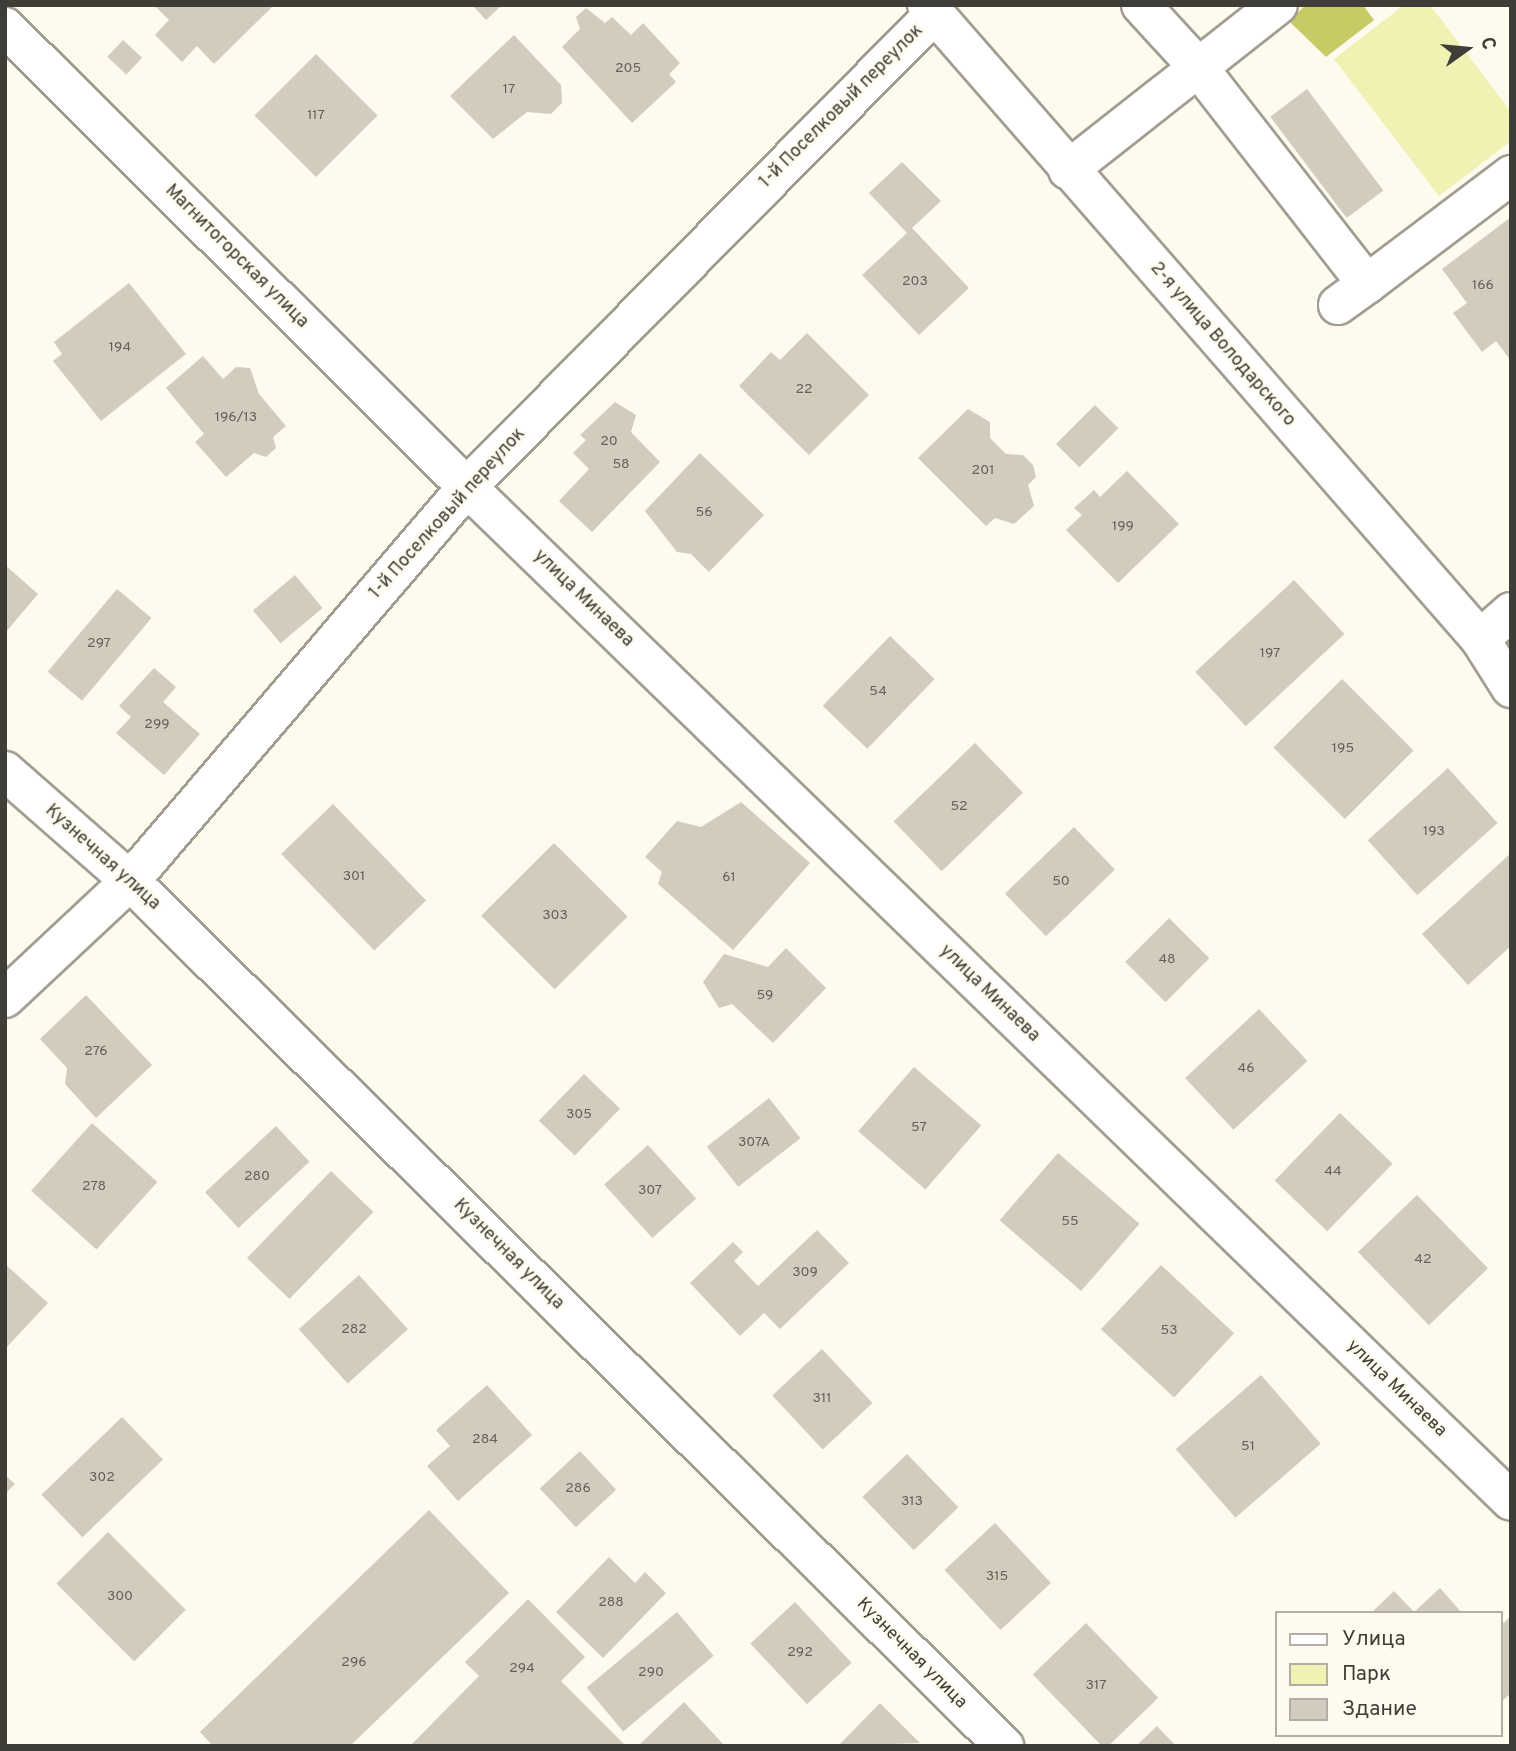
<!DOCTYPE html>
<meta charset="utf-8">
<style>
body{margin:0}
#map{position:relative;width:1516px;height:1751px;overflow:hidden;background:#fefaee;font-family:Overpass,sans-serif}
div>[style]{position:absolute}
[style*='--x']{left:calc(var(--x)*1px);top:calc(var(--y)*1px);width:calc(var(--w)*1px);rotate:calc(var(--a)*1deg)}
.green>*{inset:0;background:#eff2b2}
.forest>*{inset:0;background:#c8ca66}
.building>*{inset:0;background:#d1ccbe;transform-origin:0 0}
.roads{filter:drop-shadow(2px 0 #a29d90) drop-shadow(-2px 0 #a29d90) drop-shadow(0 2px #a29d90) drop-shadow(0 -2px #a29d90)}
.minor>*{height:38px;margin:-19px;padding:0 19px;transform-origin:19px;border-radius:19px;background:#fff}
span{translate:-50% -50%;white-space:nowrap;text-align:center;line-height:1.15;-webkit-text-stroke:5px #fefaee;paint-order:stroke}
.number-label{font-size:14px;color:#646159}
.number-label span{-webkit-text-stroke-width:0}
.street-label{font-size:18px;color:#3f3d37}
.frame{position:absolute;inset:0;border:7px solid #3f3d37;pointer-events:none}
.legend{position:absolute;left:1275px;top:1611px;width:228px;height:126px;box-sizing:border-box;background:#fefaee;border:2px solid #b2aea5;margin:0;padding:9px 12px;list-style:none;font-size:21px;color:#3f3d37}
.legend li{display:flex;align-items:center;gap:14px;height:35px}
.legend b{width:35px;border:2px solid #b2aea5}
.north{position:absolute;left:1432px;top:14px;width:70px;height:70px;-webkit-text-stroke:5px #fefaee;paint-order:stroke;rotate:75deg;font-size:19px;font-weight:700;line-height:28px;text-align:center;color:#3f3d37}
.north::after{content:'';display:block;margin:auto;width:24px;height:32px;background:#3f3d37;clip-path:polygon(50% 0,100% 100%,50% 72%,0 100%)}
</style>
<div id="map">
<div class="green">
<i style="clip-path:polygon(1404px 5px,1430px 5px,1511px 112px,1511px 141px,1439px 196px,1334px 59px)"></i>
</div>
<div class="forest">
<i style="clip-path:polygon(1306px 5px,1363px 5px,1374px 20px,1326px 57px,1289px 21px)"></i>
</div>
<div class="building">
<i style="clip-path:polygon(154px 5px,274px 5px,214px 64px,197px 46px,182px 62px,155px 35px,169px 20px)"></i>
<i style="clip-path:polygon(472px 5px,502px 5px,486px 20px)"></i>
<i style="clip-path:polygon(586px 8px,605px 23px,612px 17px,631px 35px,643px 23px,680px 63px,669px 74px,676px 82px,632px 123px,562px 47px,580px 29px,576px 17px)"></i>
<i style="clip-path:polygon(514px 35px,561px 85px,562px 103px,551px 114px,527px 112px,493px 139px,450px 96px)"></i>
<i style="left:123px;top:40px;width:26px;height:23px;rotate:43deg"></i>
<i style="left:316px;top:54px;width:87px;height:87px;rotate:45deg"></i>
<i style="left:1307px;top:89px;width:127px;height:46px;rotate:53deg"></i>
<i style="clip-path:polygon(902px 162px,941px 201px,912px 228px,969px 288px,919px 335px,862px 275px,907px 233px,869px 193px)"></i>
<i style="clip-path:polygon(1511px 217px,1511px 361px,1496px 341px,1482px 352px,1453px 313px,1467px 303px,1442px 269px)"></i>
<i style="clip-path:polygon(129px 283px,186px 354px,101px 421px,53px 361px,62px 354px,54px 342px)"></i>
<i style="clip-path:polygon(807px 333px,869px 395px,809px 455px,739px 386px,771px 352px,780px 360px)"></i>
<i style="clip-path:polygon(203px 356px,223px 379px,236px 367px,250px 368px,259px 394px,286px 426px,273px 437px,276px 448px,266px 457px,254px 453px,226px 477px,195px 442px,204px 434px,166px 388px)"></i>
<i style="clip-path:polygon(615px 402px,636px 415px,631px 432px,660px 462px,592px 532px,559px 501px,589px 469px,573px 453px,586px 440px,580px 435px)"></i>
<i style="left:1095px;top:405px;width:33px;height:55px;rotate:45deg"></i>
<i style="clip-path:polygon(968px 409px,990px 422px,990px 438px,1006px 454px,1023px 455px,1033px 465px,1036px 477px,1028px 485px,1034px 506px,1014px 524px,995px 518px,986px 526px,918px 458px)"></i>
<i style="clip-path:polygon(700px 453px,764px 515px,709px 572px,691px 554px,677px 552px,645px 511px)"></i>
<i style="clip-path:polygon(1127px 471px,1179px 524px,1118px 583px,1066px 530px,1082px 515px,1074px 508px,1094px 490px,1100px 497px)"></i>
<i style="clip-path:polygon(5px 565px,38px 594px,5px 633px)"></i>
<i style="left:295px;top:575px;width:43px;height:55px;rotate:50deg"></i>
<i style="left:1294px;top:580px;width:74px;height:135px;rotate:47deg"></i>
<i style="left:117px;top:589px;width:45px;height:108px;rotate:40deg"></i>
<i style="left:890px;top:636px;width:62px;height:97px;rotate:44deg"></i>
<i style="clip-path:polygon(154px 668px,176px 687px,163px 702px,200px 734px,164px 775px,116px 733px,131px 717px,119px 706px)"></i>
<i style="left:1342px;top:679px;width:101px;height:97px;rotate:45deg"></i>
<i style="left:975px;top:743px;width:69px;height:113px;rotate:46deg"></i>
<i style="left:1448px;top:768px;width:74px;height:108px;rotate:48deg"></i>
<i style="clip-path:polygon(741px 802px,810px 863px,733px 950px,658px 884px,662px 872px,645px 857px,677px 821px,701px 827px)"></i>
<i style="left:333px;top:804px;width:134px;height:72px;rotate:46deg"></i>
<i style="left:1074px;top:827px;width:59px;height:96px;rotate:46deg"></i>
<i style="left:554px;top:843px;width:104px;height:103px;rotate:45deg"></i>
<i style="clip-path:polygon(1511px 853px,1511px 946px,1468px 985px,1422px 934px)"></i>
<i style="left:1169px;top:918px;width:57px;height:62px;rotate:45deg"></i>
<i style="clip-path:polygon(786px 948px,826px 988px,773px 1043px,732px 1004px,719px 1008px,703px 982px,724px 954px,768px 967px)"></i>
<i style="clip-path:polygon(86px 995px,152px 1065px,96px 1118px,65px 1084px,67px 1068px,40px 1039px)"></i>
<i style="left:1259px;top:1009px;width:71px;height:101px;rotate:47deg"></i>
<i style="left:914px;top:1067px;width:89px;height:85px;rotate:41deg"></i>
<i style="left:584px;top:1074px;width:50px;height:65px;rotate:44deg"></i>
<i style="left:769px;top:1098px;width:51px;height:79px;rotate:52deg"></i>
<i style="left:1340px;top:1113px;width:73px;height:94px;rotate:44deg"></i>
<i style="left:92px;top:1123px;width:88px;height:91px;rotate:42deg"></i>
<i style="left:276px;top:1126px;width:49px;height:97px;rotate:47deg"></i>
<i style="left:648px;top:1145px;width:72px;height:59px;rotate:48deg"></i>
<i style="left:1058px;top:1153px;width:108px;height:89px;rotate:41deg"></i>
<i style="left:331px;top:1171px;width:59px;height:121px;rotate:44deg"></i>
<i style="left:1417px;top:1195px;width:102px;height:82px;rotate:46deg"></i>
<i style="clip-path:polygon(817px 1230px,849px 1263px,780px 1329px,764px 1313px,740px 1336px,690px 1283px,733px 1242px,743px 1252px,734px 1261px,758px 1286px)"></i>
<i style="clip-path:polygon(5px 1264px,48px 1303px,5px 1349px)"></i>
<i style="left:1161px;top:1265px;width:100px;height:88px;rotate:43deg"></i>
<i style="left:359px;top:1275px;width:73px;height:81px;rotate:48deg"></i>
<i style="left:822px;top:1349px;width:74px;height:68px;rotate:47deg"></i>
<i style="left:1261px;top:1375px;width:91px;height:113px;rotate:49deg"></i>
<i style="clip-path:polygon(487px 1385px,532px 1435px,458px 1501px,427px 1466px,450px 1446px,436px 1430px)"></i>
<i style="left:122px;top:1417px;width:59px;height:112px;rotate:46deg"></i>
<i style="left:580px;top:1451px;width:53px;height:55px;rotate:47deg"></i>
<i style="left:907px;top:1454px;width:74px;height:62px;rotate:46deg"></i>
<i style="clip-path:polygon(5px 1475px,15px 1484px,5px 1494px)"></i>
<i style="clip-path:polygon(429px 1510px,509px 1593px,350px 1746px,213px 1746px,200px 1732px)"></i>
<i style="left:995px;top:1523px;width:82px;height:69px;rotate:47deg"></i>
<i style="left:108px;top:1532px;width:110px;height:73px;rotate:45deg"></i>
<i style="clip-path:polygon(609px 1557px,635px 1583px,645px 1572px,666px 1593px,603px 1658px,556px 1612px)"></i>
<i style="clip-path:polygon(1440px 1588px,1462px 1613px,1371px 1613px,1394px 1591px,1414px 1612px)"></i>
<i style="clip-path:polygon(528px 1599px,585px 1657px,561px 1681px,626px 1746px,410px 1746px,479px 1676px,465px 1662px)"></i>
<i style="left:795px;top:1602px;width:83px;height:61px;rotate:47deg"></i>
<i style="left:677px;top:1612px;width:57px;height:118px;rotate:50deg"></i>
<i style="clip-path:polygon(1511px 1616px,1511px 1693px,1500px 1703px,1500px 1626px)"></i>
<i style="left:1086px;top:1623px;width:104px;height:74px;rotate:46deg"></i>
<i style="clip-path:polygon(684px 1702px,725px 1746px,638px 1746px)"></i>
<i style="clip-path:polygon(880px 1703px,920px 1743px,838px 1746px)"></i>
<i style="clip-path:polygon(1157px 1726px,1176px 1746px,1136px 1746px)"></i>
</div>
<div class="roads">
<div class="minor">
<i style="--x:927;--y:5;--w:841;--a:48.9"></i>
<i style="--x:1480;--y:639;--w:58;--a:57.7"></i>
<i style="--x:1141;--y:5;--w:84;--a:47.4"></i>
<i style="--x:1198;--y:67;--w:275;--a:52.1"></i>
<i style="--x:1367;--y:284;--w:181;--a:-37.1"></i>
<i style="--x:5;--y:27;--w:652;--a:44.88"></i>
<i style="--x:467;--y:487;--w:1455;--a:44.16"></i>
<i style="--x:1068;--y:170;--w:267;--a:-38.2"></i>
<i style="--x:1338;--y:305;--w:36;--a:-36"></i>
<i style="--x:1480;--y:639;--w:41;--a:-41.1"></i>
<i style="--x:5;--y:771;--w:167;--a:41.3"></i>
<i style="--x:130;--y:881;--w:1230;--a:44.7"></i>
<i style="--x:5;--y:998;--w:171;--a:-43.1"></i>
<i style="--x:130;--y:881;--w:518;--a:-49.46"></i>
<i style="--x:467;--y:487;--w:666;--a:-45.36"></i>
</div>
</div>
<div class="number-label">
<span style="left:628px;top:69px">205</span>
<span style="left:509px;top:90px">17</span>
<span style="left:316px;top:116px">117</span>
<span style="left:915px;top:282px">203</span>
<span style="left:1483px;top:286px">166</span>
<span style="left:120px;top:348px">194</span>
<span style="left:804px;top:390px">22</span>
<span style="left:236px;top:418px">196/13</span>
<span style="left:609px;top:442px">20</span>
<span style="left:621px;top:465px">58</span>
<span style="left:983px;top:471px">201</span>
<span style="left:704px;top:513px">56</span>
<span style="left:1123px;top:527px">199</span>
<span style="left:99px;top:644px">297</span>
<span style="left:1270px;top:654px">197</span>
<span style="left:878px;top:692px">54</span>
<span style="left:157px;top:725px">299</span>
<span style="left:1343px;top:749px">195</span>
<span style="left:959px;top:807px">52</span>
<span style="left:1434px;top:832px">193</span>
<span style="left:354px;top:877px">301</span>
<span style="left:729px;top:878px">61</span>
<span style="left:1061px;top:882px">50</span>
<span style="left:555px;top:916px">303</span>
<span style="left:1167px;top:960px">48</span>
<span style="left:765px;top:996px">59</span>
<span style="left:96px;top:1052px">276</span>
<span style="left:1246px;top:1069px">46</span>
<span style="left:579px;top:1115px">305</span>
<span style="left:919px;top:1128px">57</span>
<span style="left:754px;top:1143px">307А</span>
<span style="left:1333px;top:1172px">44</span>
<span style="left:257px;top:1177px">280</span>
<span style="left:94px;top:1187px">278</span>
<span style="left:650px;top:1191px">307</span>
<span style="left:1070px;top:1222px">55</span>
<span style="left:1423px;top:1260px">42</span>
<span style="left:805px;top:1273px">309</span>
<span style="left:354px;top:1330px">282</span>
<span style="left:1169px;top:1331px">53</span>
<span style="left:822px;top:1399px">311</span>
<span style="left:485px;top:1440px">284</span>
<span style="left:1248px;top:1447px">51</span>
<span style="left:102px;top:1478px">302</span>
<span style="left:578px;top:1489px">286</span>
<span style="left:912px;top:1502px">313</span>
<span style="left:997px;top:1577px">315</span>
<span style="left:120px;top:1597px">300</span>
<span style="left:611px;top:1603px">288</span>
<span style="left:800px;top:1653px">292</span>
<span style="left:354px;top:1663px">296</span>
<span style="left:522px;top:1669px">294</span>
<span style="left:651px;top:1673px">290</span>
<span style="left:1096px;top:1686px">317</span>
</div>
<div class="street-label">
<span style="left:842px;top:107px;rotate:-45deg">1-й Поселковый переулок</span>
<span style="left:236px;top:257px;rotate:45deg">Магнитогорская улица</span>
<span style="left:1222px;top:345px;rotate:49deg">2-я улица Володарского</span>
<span style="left:448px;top:514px;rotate:-48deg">1-й Поселковый переулок</span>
<span style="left:583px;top:599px;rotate:44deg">улица Минаева</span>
<span style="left:102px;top:858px;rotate:42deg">Кузнечная улица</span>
<span style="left:989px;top:994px;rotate:44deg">улица Минаева</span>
<span style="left:508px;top:1255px;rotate:45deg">Кузнечная улица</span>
<span style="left:1396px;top:1389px;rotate:44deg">улица Минаева</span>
<span style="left:911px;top:1654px;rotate:45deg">Кузнечная улица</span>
</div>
<div class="frame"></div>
<ul class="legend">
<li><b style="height:9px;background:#fff"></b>Улица</li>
<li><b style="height:19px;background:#eff2b2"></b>Парк</li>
<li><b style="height:19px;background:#d1ccbe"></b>Здание</li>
</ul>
<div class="north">С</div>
</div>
